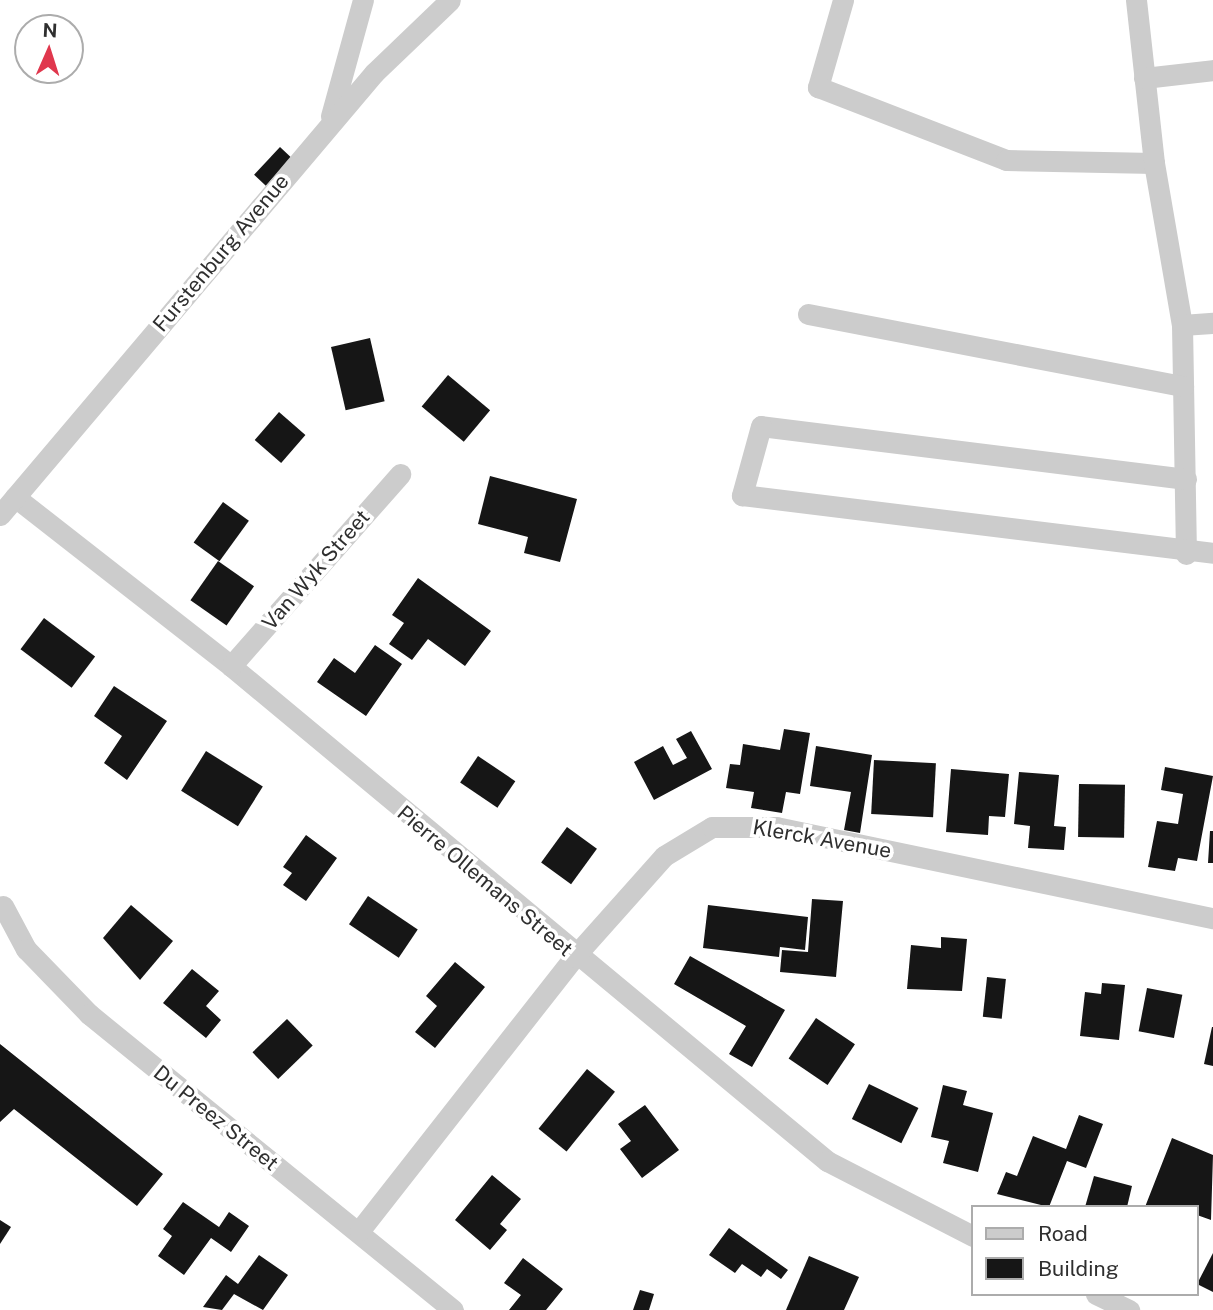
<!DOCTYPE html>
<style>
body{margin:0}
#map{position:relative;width:1213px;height:1310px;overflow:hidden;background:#fff;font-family:"Public Sans",sans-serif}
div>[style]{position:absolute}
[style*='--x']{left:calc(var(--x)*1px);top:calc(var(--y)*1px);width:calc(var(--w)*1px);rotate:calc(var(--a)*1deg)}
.building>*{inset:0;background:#161616;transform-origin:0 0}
.minor>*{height:21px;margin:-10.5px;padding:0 10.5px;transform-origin:10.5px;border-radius:10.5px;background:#ccc}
span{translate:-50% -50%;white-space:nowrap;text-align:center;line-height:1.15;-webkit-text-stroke:7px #fff;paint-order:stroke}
.street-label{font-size:21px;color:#2f2f2f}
.legend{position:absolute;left:971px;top:1205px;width:228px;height:91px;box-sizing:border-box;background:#fff;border:2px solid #acacac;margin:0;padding:9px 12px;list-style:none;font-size:21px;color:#2f2f2f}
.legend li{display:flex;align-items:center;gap:14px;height:35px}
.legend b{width:35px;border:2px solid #acacac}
.north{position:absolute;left:14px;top:14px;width:70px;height:70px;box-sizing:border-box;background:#fff;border:2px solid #acacac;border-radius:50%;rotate:3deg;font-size:19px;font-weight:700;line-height:28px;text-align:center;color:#2f2f2f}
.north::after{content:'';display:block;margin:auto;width:24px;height:32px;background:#e0374d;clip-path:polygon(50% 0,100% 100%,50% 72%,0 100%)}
</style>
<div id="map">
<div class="building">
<i style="left:280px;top:147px;width:16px;height:38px;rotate:43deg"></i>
<i style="left:370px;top:338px;width:65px;height:40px;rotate:77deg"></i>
<i style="left:448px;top:375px;width:55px;height:41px;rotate:40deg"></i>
<i style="left:279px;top:412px;width:35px;height:37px;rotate:41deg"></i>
<i style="clip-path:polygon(490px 476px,577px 499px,560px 562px,524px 553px,528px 537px,478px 524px)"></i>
<i style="left:223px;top:502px;width:32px;height:50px;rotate:36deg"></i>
<i style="left:218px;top:561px;width:44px;height:48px;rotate:35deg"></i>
<i style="clip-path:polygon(418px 578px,491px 631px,465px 666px,428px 639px,412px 660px,389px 644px,404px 623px,392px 615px)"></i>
<i style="left:44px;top:618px;width:64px;height:39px;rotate:37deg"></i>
<i style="clip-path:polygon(375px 645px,402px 664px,366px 716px,317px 682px,334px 658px,355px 673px)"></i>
<i style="clip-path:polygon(114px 686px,167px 721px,127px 780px,104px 763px,122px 736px,94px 716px)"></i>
<i style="clip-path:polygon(784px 729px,810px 733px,800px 794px,786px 792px,782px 813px,751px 808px,754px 792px,726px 788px,730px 764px,740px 765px,743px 744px,780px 750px)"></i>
<i style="clip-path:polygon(691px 731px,712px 769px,654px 800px,634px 762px,663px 746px,673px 765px,687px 758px,676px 739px)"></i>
<i style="clip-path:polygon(816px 746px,872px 755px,860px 833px,844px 830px,851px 792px,810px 786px)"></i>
<i style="left:206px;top:751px;width:67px;height:47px;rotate:32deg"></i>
<i style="left:478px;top:756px;width:45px;height:32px;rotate:34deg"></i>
<i style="left:874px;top:760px;width:62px;height:54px;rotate:3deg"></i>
<i style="clip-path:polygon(1165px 767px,1213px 776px,1197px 861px,1178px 858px,1175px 871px,1148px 867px,1157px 821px,1178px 824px,1183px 794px,1161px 790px)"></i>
<i style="clip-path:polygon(951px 769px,1009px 774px,1005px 817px,989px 816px,988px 835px,946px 832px)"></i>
<i style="clip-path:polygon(1019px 772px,1059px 775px,1054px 826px,1066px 827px,1064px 850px,1028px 848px,1030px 826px,1014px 824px)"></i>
<i style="left:1079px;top:784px;width:46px;height:53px;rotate:1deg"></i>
<i style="left:567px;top:827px;width:37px;height:44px;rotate:36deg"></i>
<i style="clip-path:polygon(1210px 831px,1213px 831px,1213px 863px,1208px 863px)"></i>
<i style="clip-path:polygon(306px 835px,337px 858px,306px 901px,283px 885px,292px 873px,283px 867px)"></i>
<i style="left:368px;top:896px;width:60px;height:34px;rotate:34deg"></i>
<i style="clip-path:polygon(812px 899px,843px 901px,836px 977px,780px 972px,782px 950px,808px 952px)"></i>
<i style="clip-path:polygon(131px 905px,173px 941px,140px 980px,103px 938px)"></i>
<i style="clip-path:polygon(708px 905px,808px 917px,805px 950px,780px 947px,779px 957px,703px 948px)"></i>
<i style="clip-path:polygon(941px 937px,967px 939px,962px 991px,907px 989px,911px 945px,941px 948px)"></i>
<i style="clip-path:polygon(690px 956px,785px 1010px,752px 1067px,729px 1054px,746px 1026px,674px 984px)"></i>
<i style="clip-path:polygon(455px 962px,485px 987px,435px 1048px,415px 1032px,437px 1006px,426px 996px)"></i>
<i style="clip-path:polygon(192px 969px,219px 991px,206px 1006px,221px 1020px,206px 1038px,163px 1003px)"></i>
<i style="left:987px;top:977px;width:19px;height:40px;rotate:6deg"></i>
<i style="clip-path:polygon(1102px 983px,1125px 985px,1119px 1040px,1080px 1036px,1085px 992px,1101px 994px)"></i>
<i style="left:1147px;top:988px;width:36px;height:44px;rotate:11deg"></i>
<i style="left:816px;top:1018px;width:47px;height:49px;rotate:34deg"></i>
<i style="left:287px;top:1019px;width:37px;height:48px;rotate:46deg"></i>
<i style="clip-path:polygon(1212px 1027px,1213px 1027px,1213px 1066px,1204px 1064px)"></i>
<i style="clip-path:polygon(0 1044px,163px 1174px,137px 1206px,14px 1109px,0 1122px)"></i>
<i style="left:587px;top:1069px;width:36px;height:77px;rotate:39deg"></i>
<i style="left:869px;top:1084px;width:55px;height:39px;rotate:26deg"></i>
<i style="clip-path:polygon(943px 1085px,967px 1091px,963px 1105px,993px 1113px,978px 1172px,943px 1163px,949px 1141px,931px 1137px)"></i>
<i style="clip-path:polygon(645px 1105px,679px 1150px,642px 1178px,620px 1149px,631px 1141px,618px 1124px)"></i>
<i style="clip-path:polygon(1079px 1115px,1103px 1124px,1086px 1168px,1067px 1161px,1049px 1207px,997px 1194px,1006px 1172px,1017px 1176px,1033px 1136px,1066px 1149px)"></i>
<i style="clip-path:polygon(1172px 1138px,1213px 1155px,1211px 1220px,1197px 1215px,1197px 1207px,1145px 1207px)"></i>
<i style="clip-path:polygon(492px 1175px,521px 1199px,500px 1224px,507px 1230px,490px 1250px,455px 1220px)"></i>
<i style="clip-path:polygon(1094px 1176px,1132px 1186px,1127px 1207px,1085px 1207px)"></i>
<i style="clip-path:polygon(183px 1202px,219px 1227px,229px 1212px,249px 1226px,231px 1252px,211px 1238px,184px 1275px,158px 1256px,172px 1236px,163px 1229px)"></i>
<i style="clip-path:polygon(0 1220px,11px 1227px,0 1244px)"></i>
<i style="clip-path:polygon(729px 1228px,788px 1270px,781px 1279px,767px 1269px,761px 1277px,742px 1264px,735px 1273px,709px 1255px)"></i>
<i style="clip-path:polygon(1213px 1253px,1213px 1292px,1197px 1284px)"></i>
<i style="clip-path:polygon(259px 1255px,288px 1275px,263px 1310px,234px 1294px,222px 1310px,203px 1307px,226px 1275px,238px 1284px)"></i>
<i style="clip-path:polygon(809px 1256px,859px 1277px,844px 1310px,786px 1310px)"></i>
<i style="clip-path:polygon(523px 1258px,563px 1289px,546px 1310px,509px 1310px,521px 1295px,504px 1283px)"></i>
<i style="clip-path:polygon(640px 1290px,654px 1294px,649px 1310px,633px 1310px)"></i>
</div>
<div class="minor">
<i style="--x:843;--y:0;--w:91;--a:106"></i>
<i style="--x:818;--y:87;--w:202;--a:21.2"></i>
<i style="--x:1006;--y:160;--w:148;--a:1.2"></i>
<i style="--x:1136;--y:0;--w:164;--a:83.7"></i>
<i style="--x:1154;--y:163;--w:164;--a:80.2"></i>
<i style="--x:1182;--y:325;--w:229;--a:89"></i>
<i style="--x:1144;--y:78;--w:69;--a:-6.6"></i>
<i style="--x:331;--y:116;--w:120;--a:-74.6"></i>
<i style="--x:808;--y:314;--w:382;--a:10.9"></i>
<i style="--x:1182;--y:325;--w:31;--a:-4"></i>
<i style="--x:1186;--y:479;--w:428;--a:-172.9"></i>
<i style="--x:761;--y:426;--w:72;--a:105.4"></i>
<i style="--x:742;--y:495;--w:475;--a:7"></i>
<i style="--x:15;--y:497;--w:274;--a:38"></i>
<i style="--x:231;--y:666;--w:775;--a:39.71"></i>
<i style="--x:827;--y:1161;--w:164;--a:27.2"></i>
<i style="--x:0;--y:515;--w:579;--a:-49.76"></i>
<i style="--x:374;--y:73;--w:105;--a:-43.8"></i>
<i style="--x:231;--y:666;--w:256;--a:-48.6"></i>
<i style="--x:3;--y:906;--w:49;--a:61.9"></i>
<i style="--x:26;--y:949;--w:91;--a:45.9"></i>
<i style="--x:89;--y:1014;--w:469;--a:39.1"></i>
<i style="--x:360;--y:1230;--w:347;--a:-51.9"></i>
<i style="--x:574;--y:957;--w:135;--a:-48.3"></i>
<i style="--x:664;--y:856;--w:56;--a:-31.1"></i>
<i style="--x:712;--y:827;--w:64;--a:0"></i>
<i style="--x:776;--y:827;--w:446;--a:11.8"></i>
<i style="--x:1096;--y:1294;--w:37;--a:26"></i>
</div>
<div class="street-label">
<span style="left:221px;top:253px;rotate:-50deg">Furstenburg Avenue</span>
<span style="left:316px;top:570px;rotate:-49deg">Van Wyk Street</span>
<span style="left:822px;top:839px;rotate:10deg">Klerck Avenue</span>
<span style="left:485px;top:881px;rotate:40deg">Pierre Ollemans Street</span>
<span style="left:216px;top:1118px;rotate:39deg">Du Preez Street</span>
</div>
<ul class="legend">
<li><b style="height:9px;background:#ccc"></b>Road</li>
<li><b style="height:19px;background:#161616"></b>Building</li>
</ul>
<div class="north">N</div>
</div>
